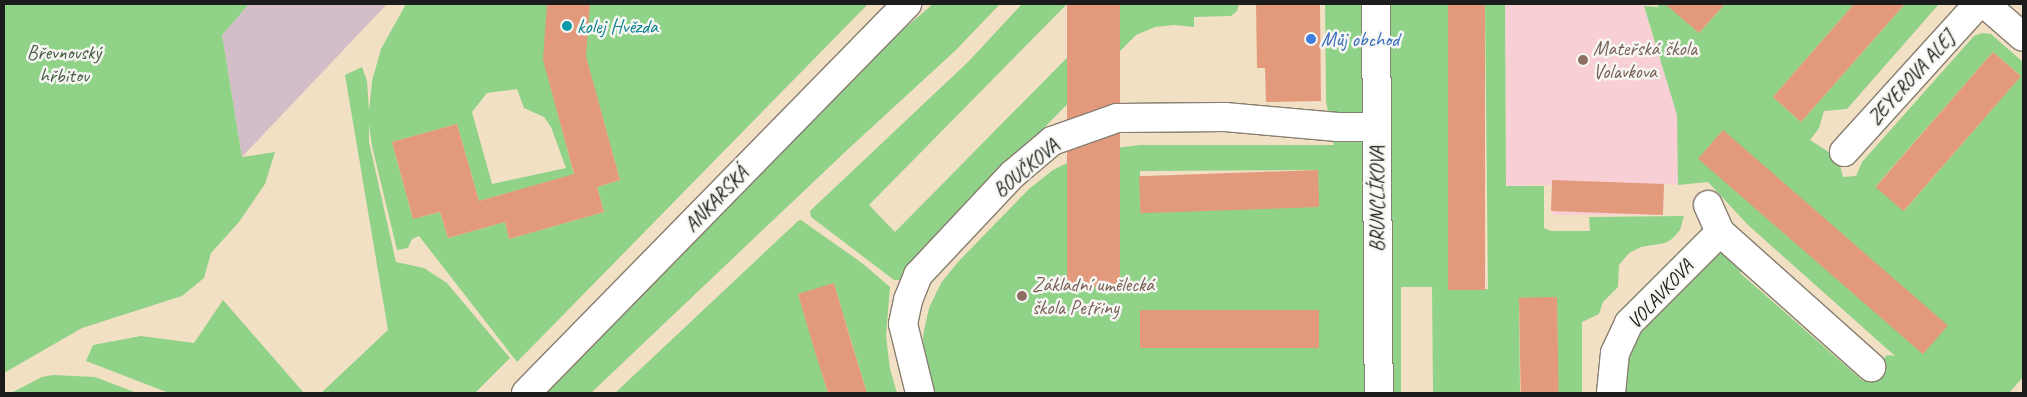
<!DOCTYPE html>
<meta charset="utf-8">
<style>
body{margin:0}
#map{position:relative;width:2027px;height:397px;overflow:hidden;background:#f2e0c4;font-family:Caveat,sans-serif}
div>[style]{position:absolute}
[style*='--x']{left:calc(var(--x)*1px);top:calc(var(--y)*1px);width:calc(var(--w)*1px);rotate:calc(var(--a)*1deg)}
.built>*{inset:0;background:#f7cfd5}
.industrial>*{inset:0;background:#d2bdc8}
.green>*{inset:0;background:#91d289}
.building>*{inset:0;background:#e39a7c;transform-origin:0 0}
.roads{filter:drop-shadow(1px 0 #877e70) drop-shadow(-1px 0 #877e70) drop-shadow(0 1px #877e70) drop-shadow(0 -1px #877e70)}
.minor>*{height:28px;margin:-14px;padding:0 14px;transform-origin:14px;border-radius:14px;background:#fff}
.dots>*{width:14px;height:14px;translate:-50% -50%;box-sizing:border-box;border:2px solid #f6f6f2;border-radius:50%}
span{translate:-50% -50%;white-space:nowrap;text-align:center;line-height:1.15;-webkit-text-stroke:5px #f6f6f2;paint-order:stroke}
.culture-label{font-size:20px;color:#0d838f}
.left{translate:0 -50%;text-align:left}
.shop-label{font-size:20px;color:#366cbe}
.education-label{font-size:20px;color:#785e54}
.park-label{font-size:20px;color:#455c42}
.street-label{font-size:20px;color:#1c1c1c}
.frame{position:absolute;inset:0;border:5px solid #1c1c1c;pointer-events:none}
</style>
<div id="map">
<div class="built">
<i style="clip-path:polygon(1505px 4px,1643px 4px,1677px 115px,1678px 185px,1664px 184px,1663px 215px,1553px 215px,1552px 185px,1506px 186px)"></i>
</div>
<div class="industrial">
<i style="clip-path:polygon(249px 4px,387px 4px,242px 157px,222px 35px)"></i>
</div>
<div class="green">
<i style="clip-path:polygon(4px 4px,249px 4px,222px 35px,242px 157px,275px 152px,265px 184px,239px 222px,211px 253px,204px 278px,182px 296px,82px 328px,4px 373px)"></i>
<i style="clip-path:polygon(evenodd,406px 4px,868px 4px,517px 362px,419px 236px,412px 239px,408px 248px,397px 250px,372px 146px,369px 124px,369px 142px,396px 262px,424px 268px,447px 283px,510px 358px,475px 393px,321px 393px,388px 330px,345px 75px,362px 67px,367px 81px,369px 111px,372px 81px,381px 49px,406px 4px,587px 61px,620px 180px,597px 187px,604px 212px,509px 239px,505px 222px,448px 238px,440px 212px,413px 219px,392px 142px,457px 124px,479px 201px,574px 175px,547px 72px,587px 61px,406px 4px,517px 89px,524px 108px,544px 117px,551px 127px,566px 168px,492px 184px,472px 112px,487px 93px,517px 89px)"></i>
<i style="clip-path:polygon(933px 4px,1000px 4px,956px 50px,845px 152px,591px 393px,545px 393px,899px 33px)"></i>
<i style="clip-path:polygon(1022px 4px,1067px 4px,869px 205px,895px 232px,1120px 4px,1239px 4px,1237px 11px,1231px 16px,1194px 17px,1194px 27px,1175px 25px,1155px 27px,1136px 35px,921px 252px,900px 280px,894px 280px,811px 217px,810px 211px,969px 61px)"></i>
<i style="clip-path:polygon(evenodd,1325px 4px,1448px 4px,1450px 290px,1488px 289px,1485px 4px,1505px 4px,1506px 186px,1544px 186px,1544px 228px,1551px 231px,1590px 231px,1589px 217px,1684px 216px,1680px 230px,1672px 239px,1665px 243px,1641px 247px,1629px 253px,1619px 265px,1618px 287px,1603px 302px,1599px 314px,1582px 322px,1582px 393px,1558px 393px,1557px 298px,1519px 298px,1520px 393px,1433px 393px,1432px 287px,1401px 287px,1401px 393px,933px 393px,924px 362px,923px 335px,929px 308px,941px 283px,958px 262px,1029px 189px,1053px 170px,1079px 157px,1107px 149px,1140px 145px,1334px 145px,1326px 101px,1325px 4px,1318px 170px,1318px 207px,1140px 208px,1140px 171px,1318px 170px,1325px 4px,1319px 310px,1319px 348px,1141px 311px,1319px 310px)"></i>
<i style="clip-path:polygon(evenodd,1659px 4px,1675px 4px,1671px 8px,1699px 33px,1725px 4px,1854px 4px,1773px 97px,1801px 122px,1905px 4px,1939px 4px,1847px 109px,1824px 111px,1819px 128px,1810px 140px,1838px 158px,1843px 177px,1856px 176px,1862px 162px,1974px 36px,1982px 33px,1991px 34px,2023px 62px,2023px 377px,2009px 393px,1620px 393px,1630px 341px,1709px 257px,1725px 251px,1744px 269px,1740px 273px,1863px 381px,1887px 355px,1895px 356px,1748px 225px,1708px 182px,1678px 185px,1677px 115px,1644px 6px,1658px 7px,1659px 4px,1993px 52px,2021px 76px,1904px 211px,1876px 186px,1993px 52px)"></i>
<i style="clip-path:polygon(801px 220px,862px 263px,890px 287px,886px 336px,890px 369px,897px 393px,867px 393px,834px 284px,798px 294px,828px 393px,615px 393px,798px 221px)"></i>
<i style="clip-path:polygon(223px 300px,304px 393px,169px 393px,86px 361px,93px 345px,141px 336px,194px 343px)"></i>
<i style="clip-path:polygon(53px 375px,95px 377px,137px 393px,11px 393px,42px 377px)"></i>
</div>
<div class="building">
<i style="clip-path:polygon(547px 4px,590px 4px,586px 56px,620px 180px,597px 187px,604px 212px,509px 239px,505px 222px,448px 238px,440px 212px,413px 219px,392px 142px,457px 124px,479px 201px,574px 174px,543px 60px)"></i>
<i style="left:1067px;top:4px;width:53px;height:283px"></i>
<i style="clip-path:polygon(1256px 4px,1320px 4px,1321px 101px,1266px 102px,1265px 68px,1257px 68px)"></i>
<i style="left:1448px;top:4px;width:37px;height:286px"></i>
<i style="clip-path:polygon(1665px 4px,1725px 4px,1699px 33px)"></i>
<i style="clip-path:polygon(1854px 4px,1905px 4px,1801px 122px,1773px 97px)"></i>
<i style="left:1993px;top:52px;width:37px;height:179px;rotate:41deg"></i>
<i style="left:1723px;top:130px;width:298px;height:38px;rotate:41deg"></i>
<i style="left:1318px;top:170px;width:37px;height:179px;rotate:88deg"></i>
<i style="left:1664px;top:184px;width:31px;height:112px;rotate:92deg"></i>
<i style="clip-path:polygon(834px 283px,851px 341px,867px 393px,828px 393px,815px 352px,798px 294px)"></i>
<i style="left:1557px;top:297px;width:96px;height:38px;rotate:89deg"></i>
<i style="left:1319px;top:310px;width:38px;height:179px;rotate:90deg"></i>
</div>
<div class="roads">
<div class="minor">
<i style="--x:1376;--y:4;--w:389;--a:89.6"></i>
<i style="--x:1985;--y:4;--w:50;--a:41"></i>
<i style="--x:1844;--y:152;--w:200;--a:-47.8"></i>
<i style="--x:1708;--y:205;--w:30;--a:66"></i>
<i style="--x:526;--y:393;--w:545;--a:-45.6"></i>
<i style="--x:920;--y:393;--w:71;--a:-103.8"></i>
<i style="--x:903;--y:324;--w:25;--a:-78"></i>
<i style="--x:908;--y:300;--w:27;--a:-68"></i>
<i style="--x:918;--y:275;--w:139;--a:-46.8"></i>
<i style="--x:1013;--y:174;--w:51;--a:-40.2"></i>
<i style="--x:1052;--y:141;--w:69;--a:-19.5"></i>
<i style="--x:1117;--y:118;--w:108;--a:-0.5"></i>
<i style="--x:1225;--y:117;--w:113;--a:5.1"></i>
<i style="--x:1338;--y:127;--w:39;--a:0"></i>
<i style="--x:1611;--y:393;--w:40;--a:-84.3"></i>
<i style="--x:1615;--y:353;--w:33;--a:-65"></i>
<i style="--x:1629;--y:323;--w:129;--a:-45"></i>
<i style="--x:1720;--y:232;--w:203;--a:41.8"></i>
</div>
</div>
<div class="dots">
<i style="left:567px;top:26px;background:#0f9aa8"></i>
<i style="left:1311px;top:39px;background:#3f7fe0"></i>
<i style="left:1583px;top:60px;background:#8d6e63"></i>
<i style="left:1022px;top:296px;background:#8d6e63"></i>
</div>
<div class="culture-label">
<span class="left" style="left:577px;top:26px">kolej Hvězda</span>
</div>
<div class="shop-label">
<span class="left" style="left:1321px;top:39px">Můj obchod</span>
</div>
<div class="education-label">
<span class="left" style="left:1593px;top:60px">Mateřská škola<br>Volavkova</span>
<span class="left" style="left:1032px;top:296px">Základní umělecká<br>škola Petřiny</span>
</div>
<div class="park-label">
<span style="left:64px;top:64px">Břevnovský<br>hřbitov</span>
</div>
<div class="street-label">
<span style="left:1911px;top:78px;rotate:-48deg">ZEYEROVA ALEJ</span>
<span style="left:1026px;top:168px;rotate:-40deg">BOUČKOVA</span>
<span style="left:716px;top:199px;rotate:-46deg">ANKARSKÁ</span>
<span style="left:1377px;top:199px;rotate:-90deg">BRUNCLÍKOVA</span>
<span style="left:1660px;top:294px;rotate:-47deg">VOLAVKOVA</span>
</div>
<div class="frame"></div>
</div>
